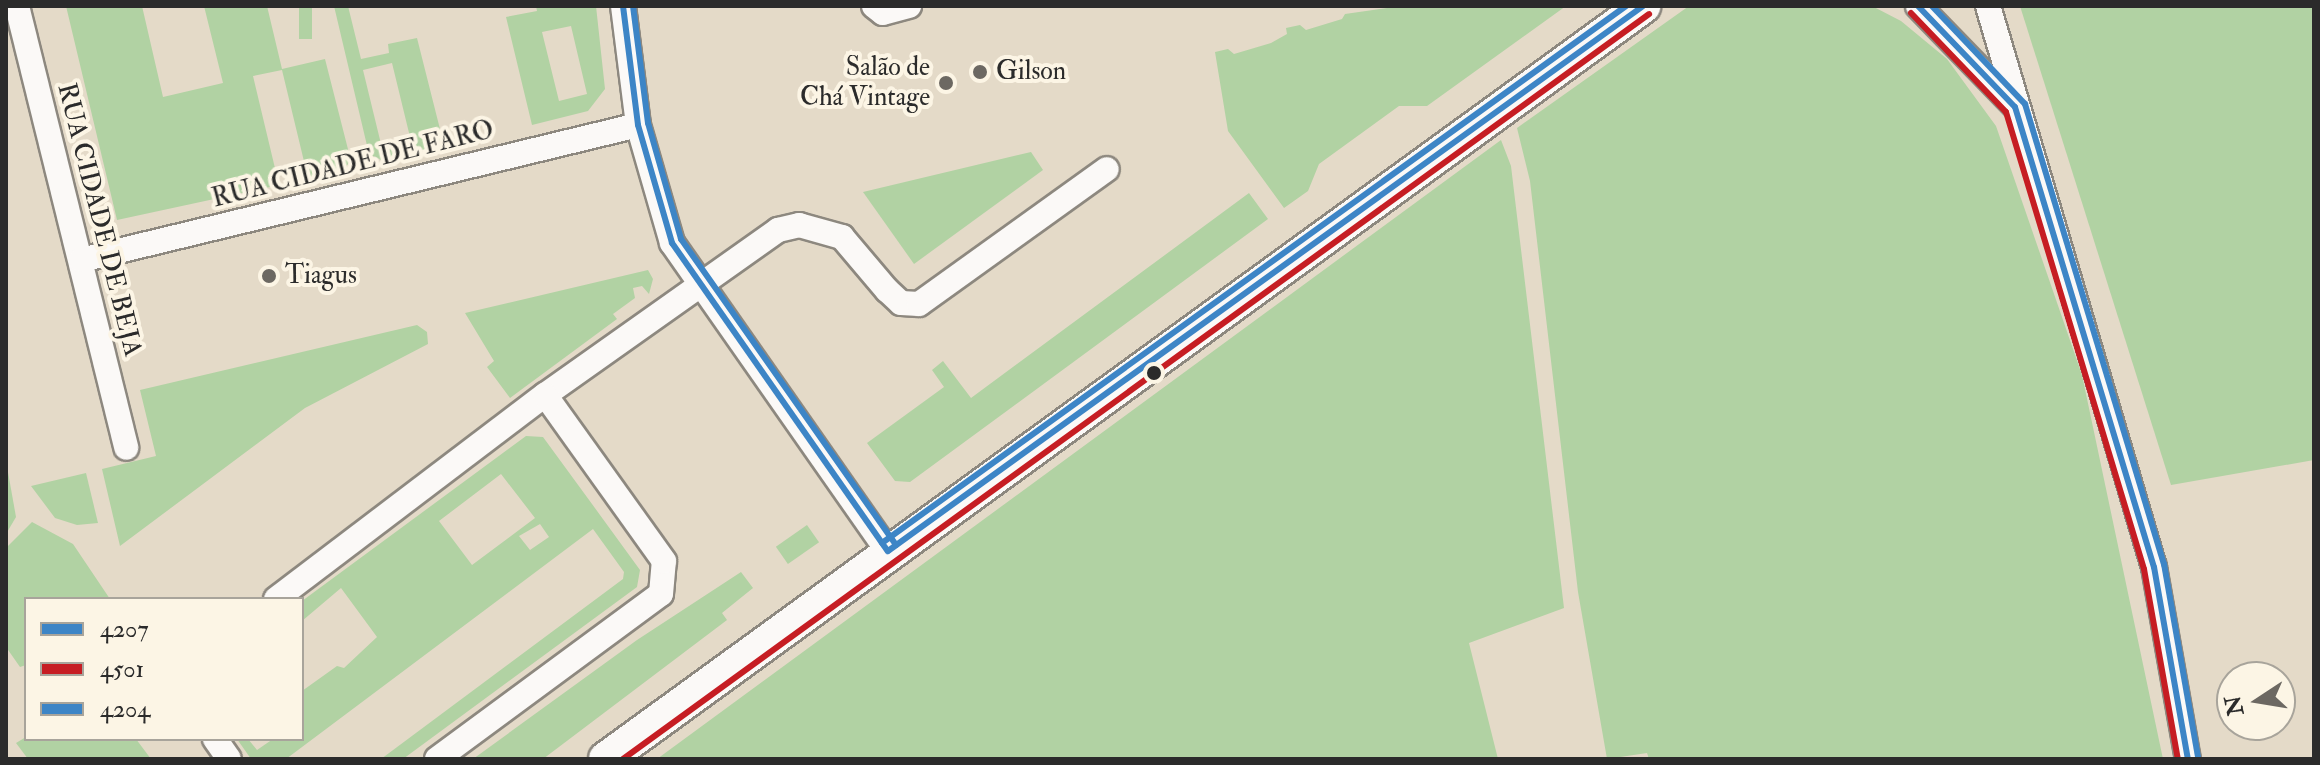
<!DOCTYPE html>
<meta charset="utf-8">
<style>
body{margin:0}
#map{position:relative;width:2320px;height:765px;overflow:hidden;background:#e4dac8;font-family:"IM FELL Double Pica",serif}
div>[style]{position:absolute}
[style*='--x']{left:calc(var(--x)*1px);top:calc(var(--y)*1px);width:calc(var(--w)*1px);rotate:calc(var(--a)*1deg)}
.green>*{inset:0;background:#b1d2a3;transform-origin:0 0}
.roads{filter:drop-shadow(2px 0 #8d887f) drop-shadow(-2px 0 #8d887f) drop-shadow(0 2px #8d887f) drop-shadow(0 -2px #8d887f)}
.street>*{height:24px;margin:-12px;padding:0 12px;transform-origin:12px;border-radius:12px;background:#fbf9f7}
.secondary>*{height:34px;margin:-17px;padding:0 17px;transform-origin:17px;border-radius:17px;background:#fbf9f7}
.bus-1>*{height:6px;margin:-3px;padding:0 3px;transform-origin:3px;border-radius:3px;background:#3d85c6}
.bus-2>*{height:6px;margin:-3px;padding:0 3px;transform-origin:3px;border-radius:3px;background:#c61d23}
.bus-3>*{height:6px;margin:-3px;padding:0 3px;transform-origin:3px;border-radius:3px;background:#3d85c6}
.dots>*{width:22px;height:22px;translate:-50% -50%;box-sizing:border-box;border:4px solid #fcf5e5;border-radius:50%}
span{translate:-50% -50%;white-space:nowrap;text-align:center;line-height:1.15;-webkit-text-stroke:8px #fcf5e5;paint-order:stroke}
.poi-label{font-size:26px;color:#2b2b2b}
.right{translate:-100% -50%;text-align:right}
.left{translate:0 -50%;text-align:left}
.street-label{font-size:26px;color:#2b2b2b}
.frame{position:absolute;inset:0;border:8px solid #2b2b2b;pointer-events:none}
.legend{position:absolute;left:24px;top:597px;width:280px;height:144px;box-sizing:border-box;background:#fcf5e5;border:2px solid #a8a49b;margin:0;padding:10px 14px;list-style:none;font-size:24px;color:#2b2b2b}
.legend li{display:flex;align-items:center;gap:16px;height:40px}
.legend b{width:40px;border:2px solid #a8a49b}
.north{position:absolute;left:2216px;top:661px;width:80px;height:80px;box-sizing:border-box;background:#fcf5e5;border:2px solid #a8a49b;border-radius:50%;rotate:258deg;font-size:22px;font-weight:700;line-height:32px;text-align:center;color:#2b2b2b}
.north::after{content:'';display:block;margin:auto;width:28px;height:36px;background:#6c6862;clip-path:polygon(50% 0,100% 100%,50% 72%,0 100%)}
</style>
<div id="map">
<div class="green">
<i style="clip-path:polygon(66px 6px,142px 6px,163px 97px,223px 83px,204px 6px,267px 6px,282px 69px,325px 59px,351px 161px,342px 170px,308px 178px,282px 70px,253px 76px,279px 185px,117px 220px)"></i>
<i style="left:299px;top:6px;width:13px;height:33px"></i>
<i style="clip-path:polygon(evenodd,334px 6px,348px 6px,361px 59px,389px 53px,388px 44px,417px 38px,444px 145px,381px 160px,369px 154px,334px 6px,392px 63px,410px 137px,381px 144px,363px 70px,392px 63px)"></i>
<i style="clip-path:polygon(evenodd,536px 6px,596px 6px,605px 89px,588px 111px,532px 125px,506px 17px,537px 11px,536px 6px,571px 26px,587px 94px,559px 101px,542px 32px,571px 26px)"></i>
<i style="clip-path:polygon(1401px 6px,1566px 6px,1427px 106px,1399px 106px,1319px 164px,1308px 191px,1284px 208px,1228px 131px,1215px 52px,1228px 49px,1234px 54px,1271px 43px,1287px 34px,1286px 28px,1300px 25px,1306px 30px,1342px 19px,1345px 14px)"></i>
<i style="clip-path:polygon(1689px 6px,1872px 6px,1901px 21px,1947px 59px,1996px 126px,2082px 375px,2163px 759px,1649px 759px,1647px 753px,1607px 759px,1578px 592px,1530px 181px,1517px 128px)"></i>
<i style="clip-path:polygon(2020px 6px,2314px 6px,2314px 460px,2171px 485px)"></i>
<i style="clip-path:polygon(1501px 140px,1511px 166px,1564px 608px,1469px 643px,1498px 759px,657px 759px)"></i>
<i style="clip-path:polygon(1031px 152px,1043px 170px,914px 264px,863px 192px)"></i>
<i style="clip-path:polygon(1249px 193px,1268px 219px,910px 482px,895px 481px,867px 443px,944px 387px,932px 370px,943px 361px,971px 398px)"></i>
<i style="clip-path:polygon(648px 270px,653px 279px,649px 294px,642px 286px,633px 288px,635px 298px,613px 314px,617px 319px,510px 398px,487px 367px,494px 361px,465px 313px)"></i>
<i style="clip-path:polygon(417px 325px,427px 332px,428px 344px,305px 408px,120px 546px,102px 469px,156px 456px,140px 390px)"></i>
<i style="clip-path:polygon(evenodd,526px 436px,543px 437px,592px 504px,640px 570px,637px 587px,403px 759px,381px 759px,623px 579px,624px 572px,593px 529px,286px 759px,251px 759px,237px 739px,248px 739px,257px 750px,273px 739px,302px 739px,302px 691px,337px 666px,344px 668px,377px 637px,341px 588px,302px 621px,302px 601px,526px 436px,501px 474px,535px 518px,472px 565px,439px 521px,501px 474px,526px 436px,540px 524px,549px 537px,530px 550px,519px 536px,540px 524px)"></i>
<i style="clip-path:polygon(6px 461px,16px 517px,6px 534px)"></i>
<i style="clip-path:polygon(86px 473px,98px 523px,77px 525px,55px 518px,31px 486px)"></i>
<i style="clip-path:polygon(32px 522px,73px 544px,110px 599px,26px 599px,26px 665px,20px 667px,6px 647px,6px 548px)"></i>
<i style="left:807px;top:525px;width:21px;height:38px;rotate:55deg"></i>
<i style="clip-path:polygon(741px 572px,753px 588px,722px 613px,727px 620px,543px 759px,473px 759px,637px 640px)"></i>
<i style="clip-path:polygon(26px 737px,136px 739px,151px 759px,28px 759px,16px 743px)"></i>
</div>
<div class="roads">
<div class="street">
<i style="--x:17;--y:6;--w:455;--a:76.1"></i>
<i style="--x:623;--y:6;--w:120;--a:82.8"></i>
<i style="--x:638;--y:125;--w:123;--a:73.9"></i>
<i style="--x:672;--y:243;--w:376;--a:55"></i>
<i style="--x:874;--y:6;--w:11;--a:38"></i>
<i style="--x:883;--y:13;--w:27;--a:-15"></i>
<i style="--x:1918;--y:6;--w:138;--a:45.9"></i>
<i style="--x:1988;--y:6;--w:585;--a:73.52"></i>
<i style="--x:2154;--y:567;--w:195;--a:80"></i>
<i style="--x:81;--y:260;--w:573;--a:-13.62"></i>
<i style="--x:276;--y:599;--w:338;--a:-37.2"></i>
<i style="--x:545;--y:395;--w:286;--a:-35.3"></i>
<i style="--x:778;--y:230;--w:22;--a:-13"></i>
<i style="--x:799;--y:225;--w:45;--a:15.6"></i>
<i style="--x:842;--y:237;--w:70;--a:49.7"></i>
<i style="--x:887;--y:290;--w:19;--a:43"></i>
<i style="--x:901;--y:303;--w:18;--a:3"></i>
<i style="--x:919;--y:304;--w:231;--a:-35.7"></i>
<i style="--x:215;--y:739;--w:24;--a:55"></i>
<i style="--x:437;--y:759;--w:278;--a:-36.4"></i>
<i style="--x:661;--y:594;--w:33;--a:-85"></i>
<i style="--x:664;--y:561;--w:204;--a:-125.6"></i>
</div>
<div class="secondary">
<i style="--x:606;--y:759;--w:1282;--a:-35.98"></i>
</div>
</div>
<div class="bus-1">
<i style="--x:623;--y:6;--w:120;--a:82.8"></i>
<i style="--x:638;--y:125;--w:123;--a:73.9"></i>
<i style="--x:672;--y:243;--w:376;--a:55"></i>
<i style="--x:1918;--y:6;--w:140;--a:46.2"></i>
<i style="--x:2015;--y:107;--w:481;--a:73.2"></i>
<i style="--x:2154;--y:567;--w:195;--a:80"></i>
<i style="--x:888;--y:551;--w:931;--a:-35.82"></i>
</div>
<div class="bus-2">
<i style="--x:1911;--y:13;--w:137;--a:46.2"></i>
<i style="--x:2006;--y:112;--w:477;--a:73.2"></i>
<i style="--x:2144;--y:569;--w:193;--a:79.9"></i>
<i style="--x:623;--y:759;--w:1268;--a:-35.98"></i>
</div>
<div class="bus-3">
<i style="--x:633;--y:6;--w:118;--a:82.7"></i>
<i style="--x:648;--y:123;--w:121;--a:74.1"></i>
<i style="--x:681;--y:239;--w:374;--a:54.9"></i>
<i style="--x:1932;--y:6;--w:135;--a:46.5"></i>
<i style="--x:2025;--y:104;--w:481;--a:73.2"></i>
<i style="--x:2164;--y:564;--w:196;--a:80"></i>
<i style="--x:882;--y:543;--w:918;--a:-35.82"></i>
</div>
<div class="dots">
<i style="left:980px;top:72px;background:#6c6862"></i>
<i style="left:946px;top:83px;background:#6c6862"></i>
<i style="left:269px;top:276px;background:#6c6862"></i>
<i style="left:1154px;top:373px;background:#2b2b2b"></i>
</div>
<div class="poi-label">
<span class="right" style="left:930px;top:83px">Salão de<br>Chá Vintage</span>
<span class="left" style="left:996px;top:72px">Gilson</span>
<span class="left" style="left:285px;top:276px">Tiagus</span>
</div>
<div class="street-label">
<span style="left:353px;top:165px;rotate:-14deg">RUA CIDADE DE FARO</span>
<span style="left:99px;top:220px;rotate:76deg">RUA CIDADE DE BEJA</span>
</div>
<div class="frame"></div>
<ul class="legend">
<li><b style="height:10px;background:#3d85c6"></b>4207</li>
<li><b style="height:10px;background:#c61d23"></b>4501</li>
<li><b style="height:10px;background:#3d85c6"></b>4204</li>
</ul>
<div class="north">N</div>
</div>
